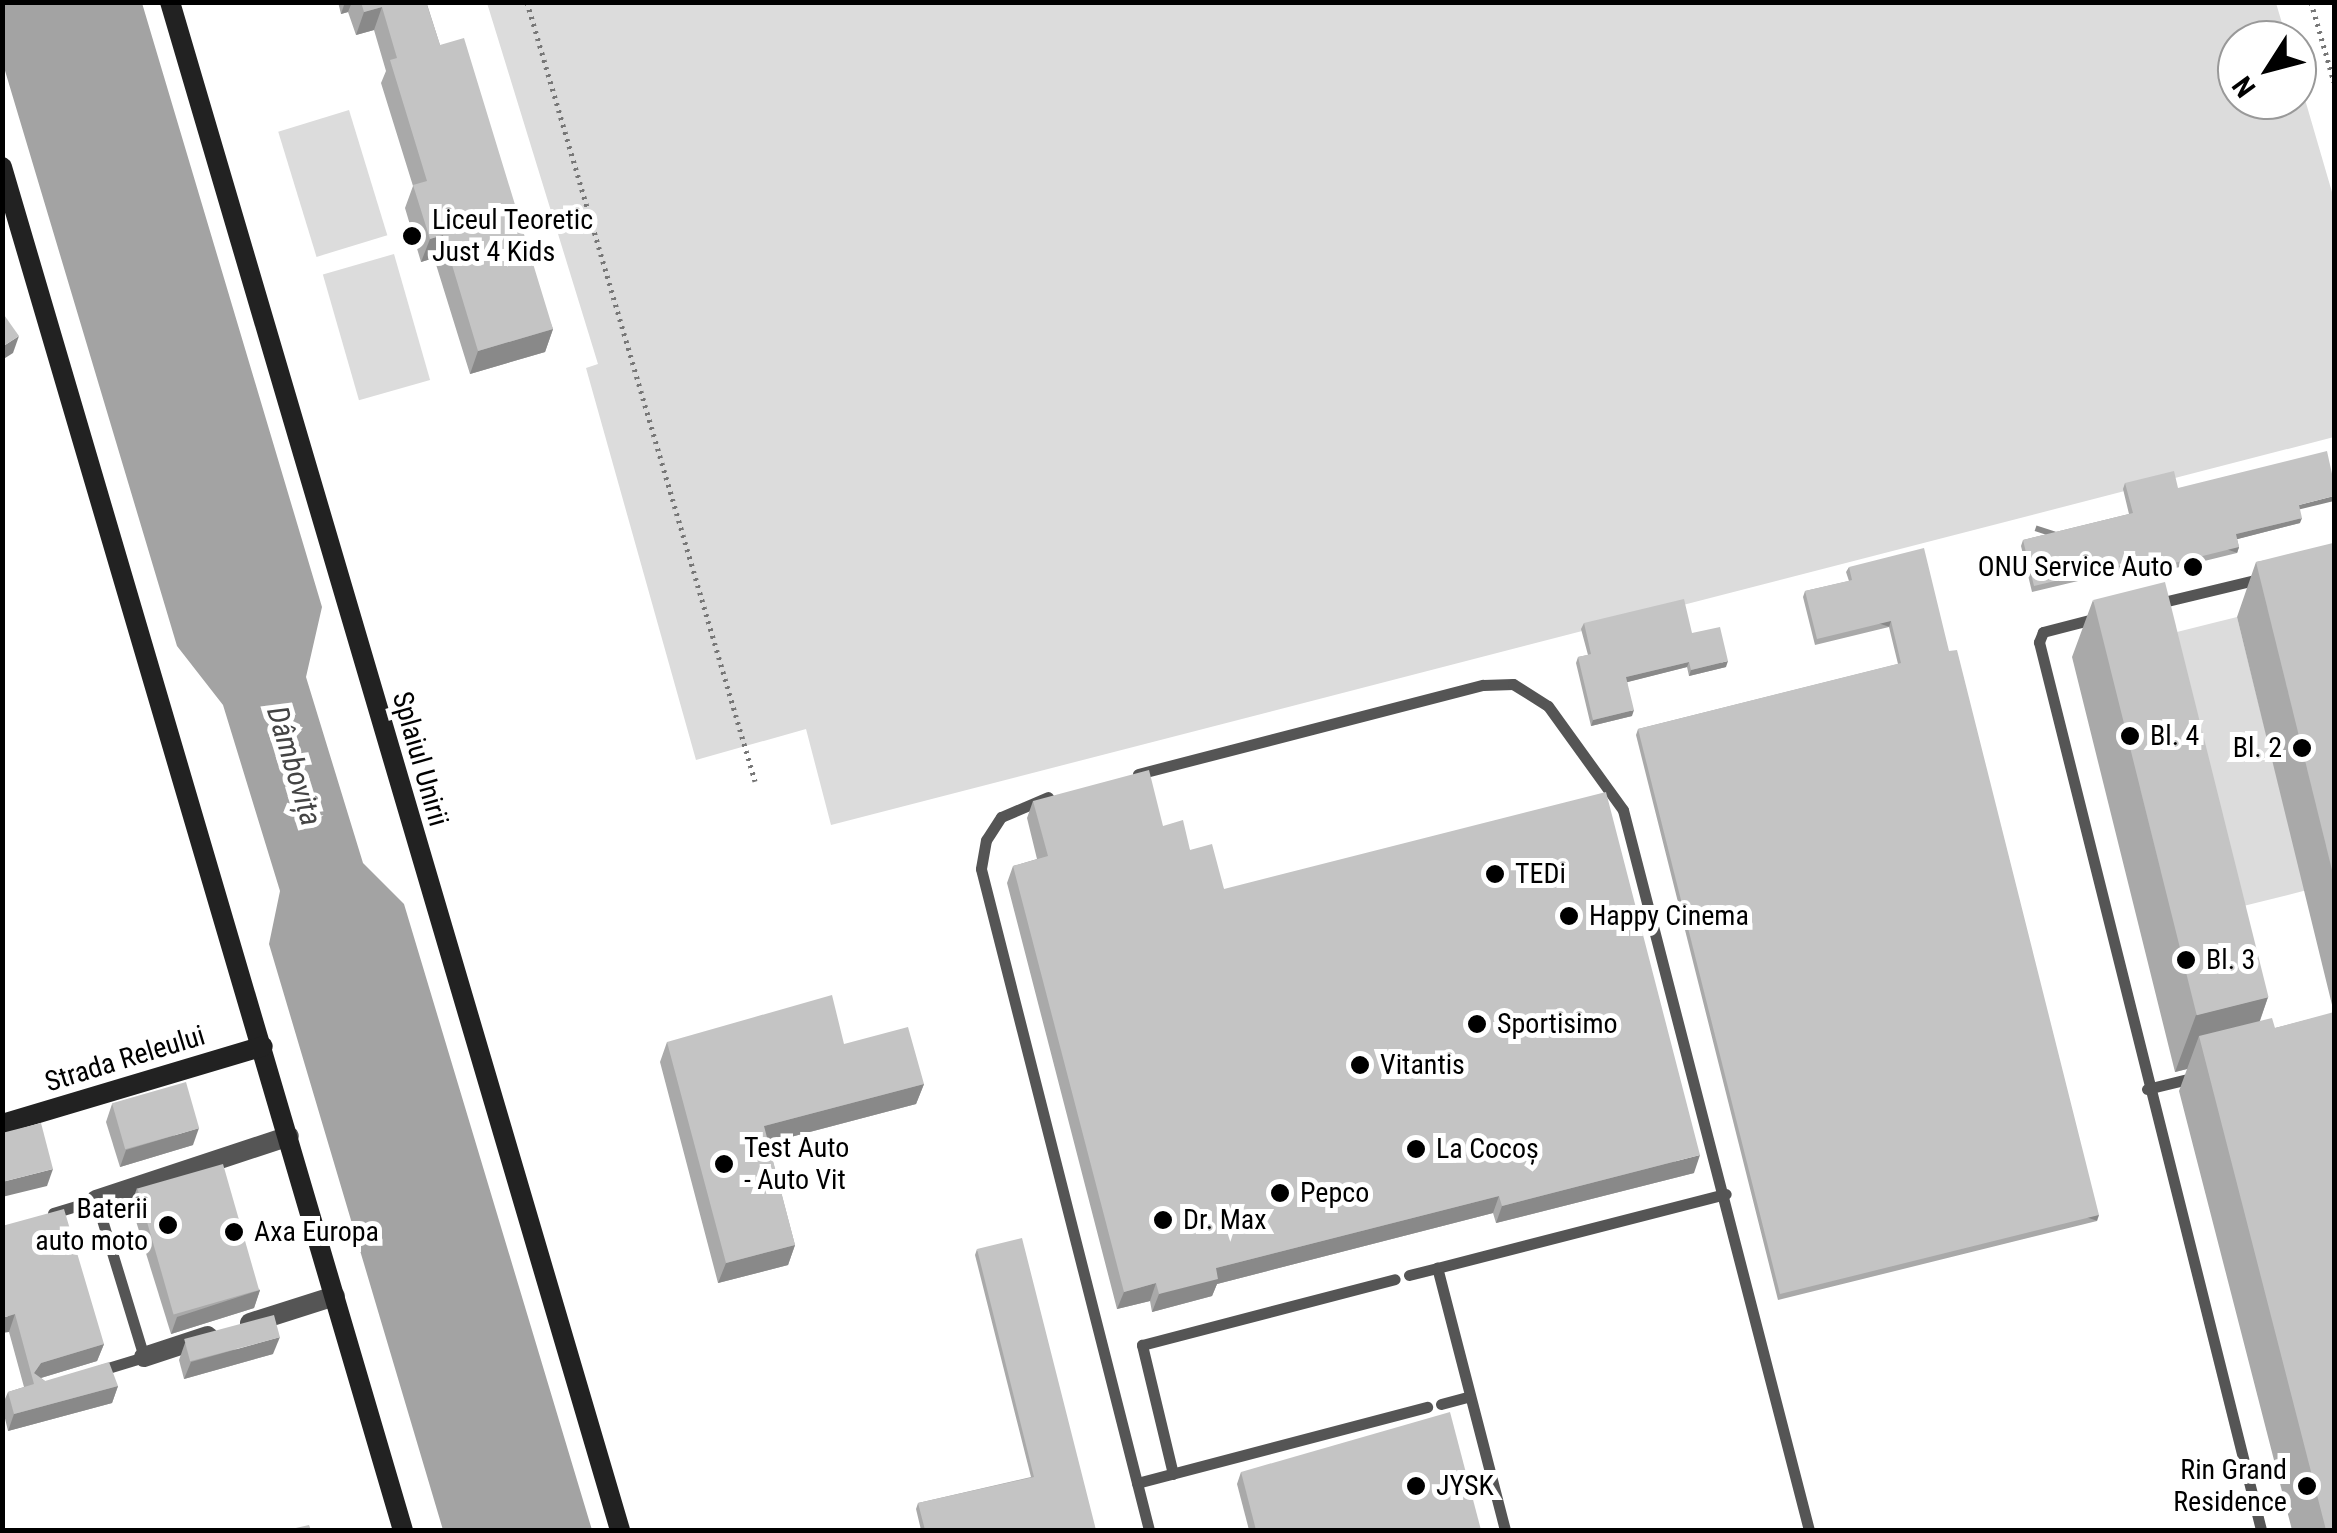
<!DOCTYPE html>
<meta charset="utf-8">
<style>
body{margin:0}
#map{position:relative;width:2337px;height:1533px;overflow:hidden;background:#fff;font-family:"Roboto Condensed",sans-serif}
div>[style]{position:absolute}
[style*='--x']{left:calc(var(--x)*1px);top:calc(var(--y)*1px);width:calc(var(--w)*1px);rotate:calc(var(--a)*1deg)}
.green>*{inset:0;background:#dcdcdc;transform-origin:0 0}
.water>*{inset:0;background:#a3a3a3}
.path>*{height:5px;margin-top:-2.5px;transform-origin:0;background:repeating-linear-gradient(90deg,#777 0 2.5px,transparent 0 7.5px)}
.lane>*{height:11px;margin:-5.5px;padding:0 5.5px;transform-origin:5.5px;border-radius:5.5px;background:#555}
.street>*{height:20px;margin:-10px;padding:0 10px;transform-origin:10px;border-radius:10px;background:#555}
.secondary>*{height:20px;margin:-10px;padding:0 10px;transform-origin:10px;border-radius:10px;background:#222}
.wall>*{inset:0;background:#a9a9a9}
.shaded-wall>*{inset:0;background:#898989;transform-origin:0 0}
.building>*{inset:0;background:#c4c4c4;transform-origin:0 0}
.dots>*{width:28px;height:28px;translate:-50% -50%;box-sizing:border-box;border:5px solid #fff;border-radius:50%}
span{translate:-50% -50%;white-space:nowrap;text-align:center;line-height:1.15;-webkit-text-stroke:10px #fff;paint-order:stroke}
.poi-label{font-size:28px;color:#000}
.left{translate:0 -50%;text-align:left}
.right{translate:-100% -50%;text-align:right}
.street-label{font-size:28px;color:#000}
.water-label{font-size:30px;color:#444;font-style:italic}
.frame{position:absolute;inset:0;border:5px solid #000;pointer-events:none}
.north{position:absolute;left:2217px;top:20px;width:100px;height:100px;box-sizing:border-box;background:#fff;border:2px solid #999;border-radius:50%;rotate:234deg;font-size:28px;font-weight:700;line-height:40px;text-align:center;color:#000}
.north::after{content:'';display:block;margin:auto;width:35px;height:45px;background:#000;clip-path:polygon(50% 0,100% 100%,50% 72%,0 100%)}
</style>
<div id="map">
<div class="green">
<i style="clip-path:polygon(487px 3px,2276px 3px,2287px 40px,2237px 40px,2237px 100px,2297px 100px,2297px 72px,2334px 199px,2334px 437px,831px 825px,806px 729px,696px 760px,586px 368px,598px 364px)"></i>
<i style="left:349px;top:110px;width:131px;height:74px;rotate:73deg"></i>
<i style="left:394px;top:254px;width:131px;height:74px;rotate:74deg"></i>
<i style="left:2237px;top:617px;width:282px;height:95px;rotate:76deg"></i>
</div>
<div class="water">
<i style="clip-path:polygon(2px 3px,142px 3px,322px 607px,306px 677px,363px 863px,404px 904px,592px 1530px,443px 1530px,269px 944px,280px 891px,223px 705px,177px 646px,3px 64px)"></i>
</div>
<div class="path">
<i style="--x:527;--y:2;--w:812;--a:73.69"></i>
<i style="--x:2311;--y:2;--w:83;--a:74"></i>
</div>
<div class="lane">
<i style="--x:2159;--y:603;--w:107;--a:-13.5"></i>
<i style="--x:2097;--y:618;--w:56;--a:165.5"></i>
<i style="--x:2043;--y:632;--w:11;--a:112"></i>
<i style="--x:2039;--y:642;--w:915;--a:75.96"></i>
<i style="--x:1138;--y:774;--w:356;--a:-14.5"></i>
<i style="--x:1483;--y:685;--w:30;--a:-2"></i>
<i style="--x:1513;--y:684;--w:41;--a:32.2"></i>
<i style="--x:1548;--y:706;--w:128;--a:54.2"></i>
<i style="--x:1623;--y:810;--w:744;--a:75.52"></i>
<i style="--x:1048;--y:797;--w:51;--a:156.9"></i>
<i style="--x:1001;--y:817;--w:27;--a:123"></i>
<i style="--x:986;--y:840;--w:29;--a:100"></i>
<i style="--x:981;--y:869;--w:682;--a:75.74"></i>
<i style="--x:2147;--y:1089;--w:50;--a:-13.8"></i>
<i style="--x:53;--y:1213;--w:45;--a:-16.8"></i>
<i style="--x:96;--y:1200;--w:164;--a:73"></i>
<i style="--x:144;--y:1357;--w:48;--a:163.1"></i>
<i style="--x:1409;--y:1275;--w:29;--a:-14"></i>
<i style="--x:1441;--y:1404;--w:30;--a:-15"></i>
<i style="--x:1173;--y:1474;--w:133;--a:-103.5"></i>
<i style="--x:1142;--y:1345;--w:261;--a:-14.6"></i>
<i style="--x:1137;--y:1483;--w:300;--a:-14.7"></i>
<i style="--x:1505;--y:1530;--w:271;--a:-104.5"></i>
<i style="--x:1437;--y:1268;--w:298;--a:-14.4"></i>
</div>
<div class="street">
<i style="--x:96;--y:1200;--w:203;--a:-18.3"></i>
<i style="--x:250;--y:1323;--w:89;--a:-17.6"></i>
<i style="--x:144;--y:1357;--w:67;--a:-18.2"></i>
</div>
<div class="secondary">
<i style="--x:170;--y:2;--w:1593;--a:73.59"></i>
<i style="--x:2;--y:167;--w:1421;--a:73.61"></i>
<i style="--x:2;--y:1124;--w:272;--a:-16.6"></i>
</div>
<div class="wall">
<i style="clip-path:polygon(338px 2px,433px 2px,427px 4px,440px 45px,553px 329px,545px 352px,470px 374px,434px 258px,421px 262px,405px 208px,413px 186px,381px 83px,386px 71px,374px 30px,356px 35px,348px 12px,341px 14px)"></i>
<i style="clip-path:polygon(2125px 483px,2178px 488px,2300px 510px,2300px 523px,2237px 539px,2239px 547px,2237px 553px,2143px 576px,2141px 566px,2032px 592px,2021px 546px,2023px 540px,2129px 514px,2123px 489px)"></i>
<i style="clip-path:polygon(2334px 548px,2334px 1530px,2292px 1530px,2179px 1091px,2187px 1069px,2175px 1072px,2072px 657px,2093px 600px,2268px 997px,2260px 1021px,2275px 1028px,2334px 1013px,2237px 617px,2256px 562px)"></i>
<i style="clip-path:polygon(1849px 567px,1949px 651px,2097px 1221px,1778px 1300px,1636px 735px,1638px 729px,1898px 664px,1889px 627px,1815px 645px,1803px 597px,1805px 591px,1849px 581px,1846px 572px)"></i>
<i style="clip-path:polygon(1584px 623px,1692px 633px,1726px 667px,1689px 676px,1687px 667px,1627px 682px,1632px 716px,1591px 726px,1576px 663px,1578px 657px,1588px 655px,1581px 629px)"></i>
<i style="clip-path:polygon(1033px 801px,1163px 826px,1190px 850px,1224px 889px,1694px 1173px,1496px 1223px,1493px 1213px,1217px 1284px,1212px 1296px,1152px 1312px,1150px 1301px,1117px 1309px,1007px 883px,1013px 866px,1037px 859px,1027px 818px)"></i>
<i style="clip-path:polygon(667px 1042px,844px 1044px,924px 1084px,916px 1104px,768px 1143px,795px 1245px,788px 1265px,718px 1283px,660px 1062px)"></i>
<i style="clip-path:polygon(112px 1104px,193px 1145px,120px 1167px,106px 1122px)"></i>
<i style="clip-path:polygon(137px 1188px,260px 1290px,254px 1308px,171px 1334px,131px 1205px)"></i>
<i style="clip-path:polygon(2px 1226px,104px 1344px,97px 1361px,41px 1378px,45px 1381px,118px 1386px,112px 1403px,8px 1431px,2px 1406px,8px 1392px,24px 1387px,9px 1332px)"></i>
<i style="clip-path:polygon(977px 1249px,1096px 1530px,921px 1530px,916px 1509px,918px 1503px,1031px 1477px,975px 1255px)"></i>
<i style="clip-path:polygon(185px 1343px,273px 1354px,184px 1379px,179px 1360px)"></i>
<i style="clip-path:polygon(1241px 1472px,1481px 1530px,1249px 1530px,1237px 1484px)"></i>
</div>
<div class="shaded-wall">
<i style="clip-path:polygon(345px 2px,352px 2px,348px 12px,341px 14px)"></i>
<i style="clip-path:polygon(382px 7px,374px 30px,356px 35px,364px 12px)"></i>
<i style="clip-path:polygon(443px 235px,434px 258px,421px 262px,430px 239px)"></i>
<i style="clip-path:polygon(553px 329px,545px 352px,470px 374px,478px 351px)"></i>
<i style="clip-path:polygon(19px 336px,13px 353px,2px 360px,2px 347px)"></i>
<i style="clip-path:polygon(2334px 496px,2334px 501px,2297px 510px,2299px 505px)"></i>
<i style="clip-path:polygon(2302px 518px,2300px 523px,2234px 540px,2236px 534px)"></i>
<i style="left:2239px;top:547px;width:6px;height:96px;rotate:108deg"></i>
<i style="left:2143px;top:560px;width:6px;height:112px;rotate:108deg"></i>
<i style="left:1891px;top:621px;width:6px;height:76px;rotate:108deg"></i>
<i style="clip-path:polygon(1728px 661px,1726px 667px,1689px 676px,1691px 670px)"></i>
<i style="clip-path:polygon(1689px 662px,1687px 667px,1624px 683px,1626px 677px)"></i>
<i style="clip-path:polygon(1634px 710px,1632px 716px,1591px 726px,1593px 720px)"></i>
<i style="clip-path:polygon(2268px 997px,2248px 1054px,2199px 1036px,2187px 1069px,2175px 1072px,2196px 1015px)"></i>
<i style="clip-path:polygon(924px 1084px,916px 1104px,756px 1146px,764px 1126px)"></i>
<i style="clip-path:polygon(199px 1128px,193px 1145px,120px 1167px,126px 1150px)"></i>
<i style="clip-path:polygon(1700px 1155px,1694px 1173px,1496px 1223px,1502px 1206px)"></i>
<i style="clip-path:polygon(53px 1169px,47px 1186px,2px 1197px,2px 1182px)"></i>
<i style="clip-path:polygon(1499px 1196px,1493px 1213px,1217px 1284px,1212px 1296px,1152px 1312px,1159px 1294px,1216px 1268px)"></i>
<i style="left:2099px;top:1215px;width:6px;height:329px;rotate:108deg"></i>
<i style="clip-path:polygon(795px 1245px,788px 1265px,718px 1283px,726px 1263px)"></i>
<i style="clip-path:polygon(1156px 1283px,1150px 1301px,1117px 1309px,1124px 1292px)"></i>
<i style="clip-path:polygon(260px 1290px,254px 1308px,171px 1334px,177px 1317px)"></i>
<i style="clip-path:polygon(15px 1314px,9px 1332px,2px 1333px,2px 1318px)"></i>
<i style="clip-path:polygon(280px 1337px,273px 1354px,184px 1379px,191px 1362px)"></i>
<i style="clip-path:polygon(104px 1344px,97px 1361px,34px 1380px,34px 1373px,41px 1363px)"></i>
<i style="clip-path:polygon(118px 1386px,112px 1403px,8px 1431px,14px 1414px)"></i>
</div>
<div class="building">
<i style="clip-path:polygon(361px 2px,426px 2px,440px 45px,464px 38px,553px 329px,478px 351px,443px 235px,430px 239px,413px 185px,427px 181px,390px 60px,397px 58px,382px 7px,364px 12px)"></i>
<i style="clip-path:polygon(2px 312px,19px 336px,2px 347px)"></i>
<i style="clip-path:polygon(2327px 451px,2334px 483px,2334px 496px,2299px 505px,2302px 518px,2236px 534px,2239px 547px,2146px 570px,2143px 560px,2034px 586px,2023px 540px,2133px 513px,2125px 483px,2174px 471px,2178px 488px)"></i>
<i style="clip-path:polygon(2333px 543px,2334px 548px,2334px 878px,2256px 562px)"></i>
<i style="clip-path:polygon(1924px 548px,1949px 651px,1957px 650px,2099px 1215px,1780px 1294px,1638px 729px,1901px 663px,1891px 621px,1817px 639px,1805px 591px,1852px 580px,1849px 567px)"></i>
<i style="left:2165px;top:582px;width:428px;height:74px;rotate:76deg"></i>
<i style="clip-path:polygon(1684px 599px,1692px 633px,1720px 627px,1728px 661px,1691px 670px,1689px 662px,1626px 677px,1634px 710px,1593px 720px,1578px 657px,1591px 654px,1584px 623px)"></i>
<i style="clip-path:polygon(1149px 770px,1163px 826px,1183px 820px,1190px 850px,1212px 844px,1224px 889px,1606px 792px,1700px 1155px,1502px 1206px,1499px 1196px,1216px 1268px,1218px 1279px,1159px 1294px,1156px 1283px,1124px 1292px,1013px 866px,1048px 856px,1033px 801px)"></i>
<i style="clip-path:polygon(832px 995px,844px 1044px,908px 1027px,924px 1084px,764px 1126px,795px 1245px,726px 1263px,667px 1042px)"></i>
<i style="clip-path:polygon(2334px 1012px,2334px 1530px,2326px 1530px,2199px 1036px,2272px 1018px,2275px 1028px)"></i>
<i style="left:186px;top:1082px;width:48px;height:77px;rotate:74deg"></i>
<i style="clip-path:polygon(41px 1123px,53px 1169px,2px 1182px,2px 1133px)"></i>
<i style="left:223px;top:1164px;width:131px;height:89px;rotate:74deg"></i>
<i style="clip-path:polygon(64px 1209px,104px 1344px,41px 1363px,34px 1373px,45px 1381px,109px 1362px,118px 1386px,14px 1414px,8px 1392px,34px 1384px,15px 1314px,2px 1318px,2px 1226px)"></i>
<i style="clip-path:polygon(1022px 1238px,1096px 1530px,925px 1530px,918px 1503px,1034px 1477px,977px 1249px)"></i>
<i style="left:274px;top:1315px;width:23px;height:93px;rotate:75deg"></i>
<i style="clip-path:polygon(1450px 1412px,1481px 1530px,1256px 1530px,1241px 1472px)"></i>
<i style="clip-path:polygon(309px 1525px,311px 1530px,287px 1530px)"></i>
</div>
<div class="dots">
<i style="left:412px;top:236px;background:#000"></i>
<i style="left:2193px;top:567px;background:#000"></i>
<i style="left:2130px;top:736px;background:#000"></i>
<i style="left:2302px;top:748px;background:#000"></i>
<i style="left:1495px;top:874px;background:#000"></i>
<i style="left:1569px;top:916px;background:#000"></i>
<i style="left:2186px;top:960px;background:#000"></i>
<i style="left:1477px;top:1024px;background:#000"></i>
<i style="left:1360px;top:1065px;background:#000"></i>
<i style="left:1416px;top:1149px;background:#000"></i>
<i style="left:724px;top:1164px;background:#000"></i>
<i style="left:1280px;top:1193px;background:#000"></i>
<i style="left:1163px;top:1220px;background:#000"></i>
<i style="left:168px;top:1225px;background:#000"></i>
<i style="left:234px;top:1232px;background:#000"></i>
<i style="left:1416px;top:1486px;background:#000"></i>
<i style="left:2307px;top:1486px;background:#000"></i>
</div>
<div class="poi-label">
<span class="left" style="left:432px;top:236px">Liceul Teoretic<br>Just 4 Kids</span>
<span class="right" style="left:2173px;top:567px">ONU Service Auto</span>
<span class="left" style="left:2150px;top:736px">Bl. 4</span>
<span class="right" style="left:2282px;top:748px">Bl. 2</span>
<span class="left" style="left:1515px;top:874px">TEDi</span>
<span class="left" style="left:1589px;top:916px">Happy Cinema</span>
<span class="left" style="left:2206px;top:960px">Bl. 3</span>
<span class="left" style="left:1497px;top:1024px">Sportisimo</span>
<span class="left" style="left:1380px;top:1065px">Vitantis</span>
<span class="left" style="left:744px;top:1164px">Test Auto<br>- Auto Vit</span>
<span class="left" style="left:1436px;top:1149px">La Cocoș</span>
<span class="left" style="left:1300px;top:1193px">Pepco</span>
<span class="right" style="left:148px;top:1225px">Baterii<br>auto moto</span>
<span class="left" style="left:1183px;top:1220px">Dr. Max</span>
<span class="left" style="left:254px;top:1232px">Axa Europa</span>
<span class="right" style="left:2287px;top:1486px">Rin Grand<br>Residence</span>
<span class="left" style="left:1436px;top:1486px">JYSK</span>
</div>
<div class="street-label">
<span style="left:420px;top:759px;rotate:74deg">Splaiul Unirii</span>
<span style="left:125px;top:1059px;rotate:-17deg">Strada Releului</span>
</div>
<div class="water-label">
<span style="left:294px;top:766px;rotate:73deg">Dâmbovița</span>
</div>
<div class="frame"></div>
<div class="north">N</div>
</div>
